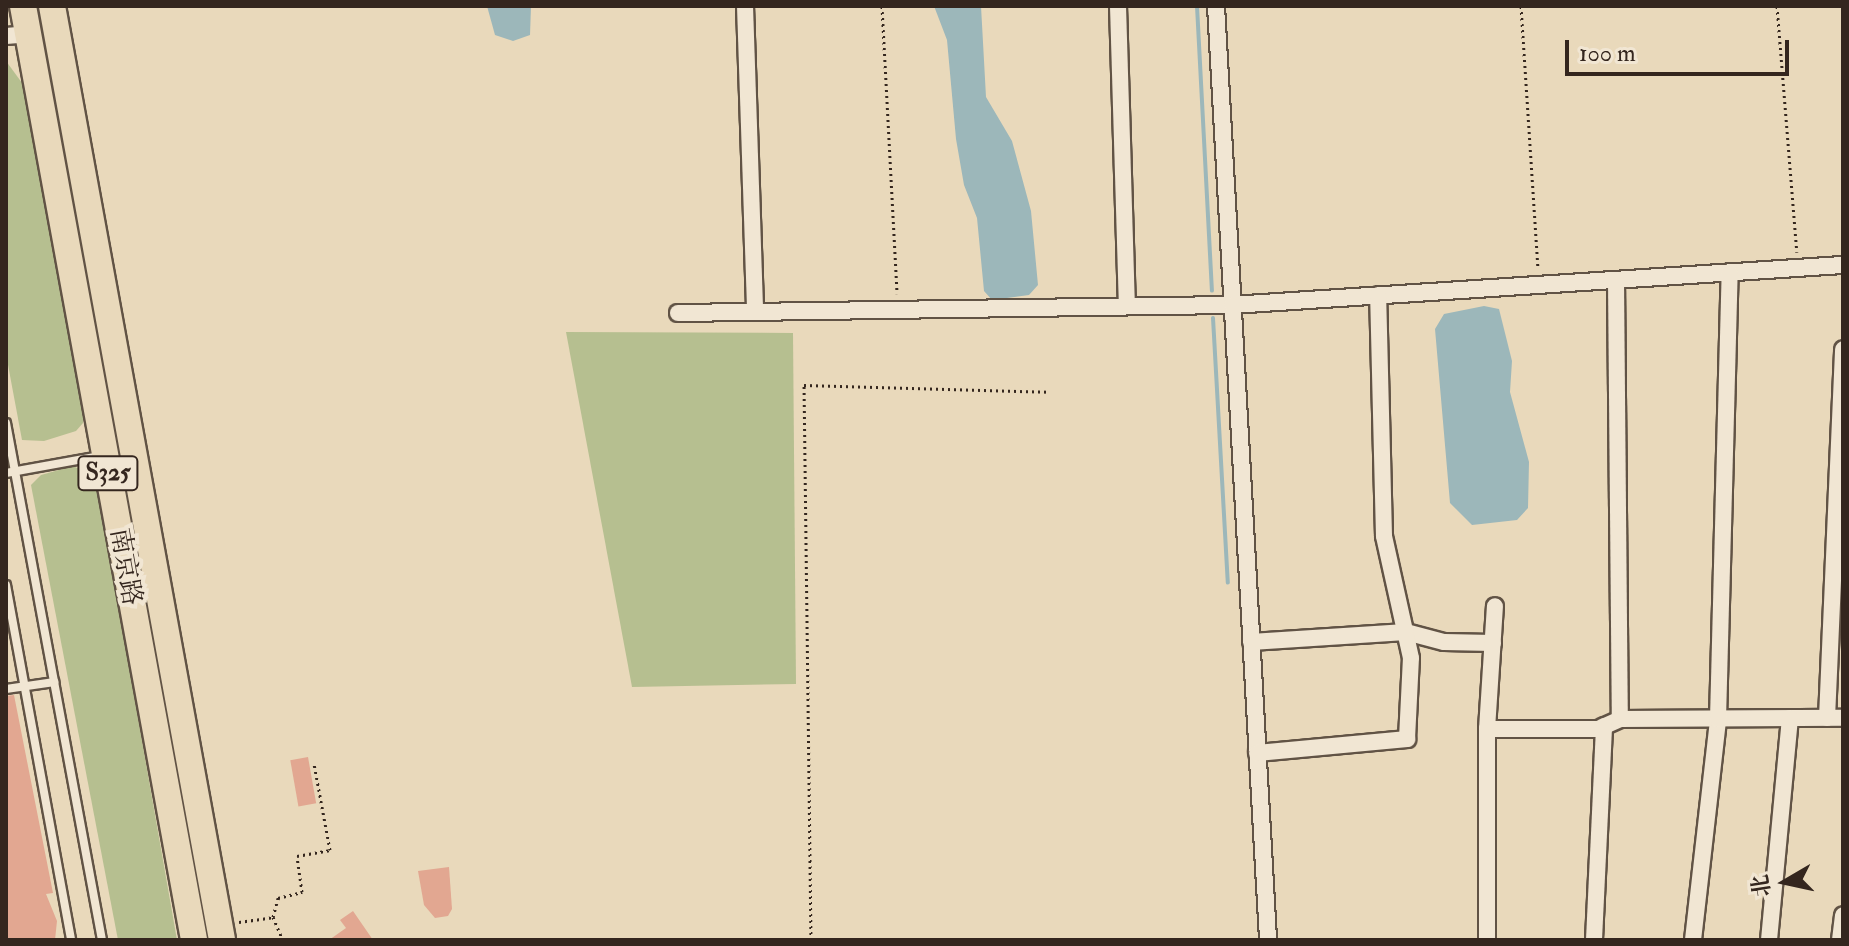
<!DOCTYPE html>
<meta charset="utf-8">
<style>
body{margin:0}
#map{position:relative;width:1849px;height:946px;overflow:hidden;background:#e9d9bb;font-family:"IM FELL Double Pica","Noto Serif SC",serif}
div>[style]{position:absolute}
[style*='--x']{left:calc(var(--x)*1px);top:calc(var(--y)*1px);width:calc(var(--w)*1px);rotate:calc(var(--a)*1deg)}
.green>*{inset:0;background:#b6bf90}
.water>*{inset:0;background:#9cb7ba}
.stream>*{height:4px;margin:-2px;padding:0 2px;transform-origin:2px;border-radius:2px;background:#9cb7ba}
.building>*{inset:0;background:#e2a791;transform-origin:0 0}
.path>*{height:3px;margin-top:-1.5px;transform-origin:0;background:repeating-linear-gradient(90deg,#34261e 0 2px,transparent 0 6px)}
.roads{filter:drop-shadow(2px 0 #615345) drop-shadow(-2px 0 #615345) drop-shadow(0 2px #615345) drop-shadow(0 -2px #615345)}
.service>*{height:8px;margin:-4px;padding:0 4px;transform-origin:4px;border-radius:4px;background:#f1e6d3}
.minor>*{height:16px;margin:-8px;padding:0 8px;transform-origin:8px;border-radius:8px;background:#f1e6d3}
.primary>*{height:26px;margin:-13px;padding:0 13px;transform-origin:13px;border-radius:13px;background:#e9d9bb}
span{translate:-50% -50%;white-space:nowrap;text-align:center;line-height:1.15;-webkit-text-stroke:8px #f1e6d3;paint-order:stroke}
.shield-label span{padding:2px 6px;background:#f1e6d3;border:2px solid;border-radius:6px;-webkit-text-stroke-width:0}
.shield-label{font-size:24px;color:#34261e;font-weight:700}
.street-label{font-size:26px;color:#34261e}
.frame{position:absolute;inset:0;border:8px solid #34261e;pointer-events:none}
.north{position:absolute;left:1745px;top:842px;width:80px;height:80px;-webkit-text-stroke:6px #f1e6d3;paint-order:stroke;rotate:261deg;font-size:22px;font-weight:700;line-height:32px;text-align:center;color:#34261e}
.north::after{content:'';display:block;margin:auto;width:28px;height:36px;background:#34261e;clip-path:polygon(50% 0,100% 100%,50% 72%,0 100%)}
.scale{position:absolute;left:1565px;top:40px;width:224px;height:36px;box-sizing:border-box;border:4px solid #34261e;border-top:0;padding-left:10px;font-size:24px;line-height:28px;white-space:nowrap;color:#34261e;-webkit-text-stroke:6px #f1e6d3;paint-order:stroke}
</style>
<div id="map">
<div class="green">
<i style="clip-path:polygon(6px 61px,25px 87px,83px 409px,83px 423px,76px 431px,44px 441px,22px 440px,6px 354px)"></i>
<i style="clip-path:polygon(566px 332px,793px 333px,796px 684px,632px 687px)"></i>
<i style="clip-path:polygon(73px 466px,92px 475px,98px 490px,177px 940px,118px 940px,31px 485px,41px 475px)"></i>
</div>
<div class="water">
<i style="clip-path:polygon(487px 6px,531px 6px,530px 35px,513px 41px,495px 35px)"></i>
<i style="clip-path:polygon(934px 6px,981px 6px,986px 97px,1012px 141px,1031px 211px,1038px 285px,1029px 295px,992px 300px,984px 291px,977px 218px,964px 185px,956px 139px,947px 40px)"></i>
<i style="clip-path:polygon(1484px 306px,1499px 309px,1512px 361px,1510px 392px,1529px 462px,1528px 508px,1517px 520px,1472px 525px,1450px 503px,1435px 329px,1444px 314px)"></i>
</div>
<div class="stream">
<i style="--x:1197;--y:6;--w:285;--a:87"></i>
<i style="--x:1213;--y:318;--w:265;--a:86.8"></i>
</div>
<div class="building">
<i style="clip-path:polygon(14px 695px,53px 893px,46px 894px,57px 921px,55px 940px,6px 940px,6px 696px)"></i>
<i style="left:308px;top:757px;width:47px;height:18px;rotate:80deg"></i>
<i style="clip-path:polygon(449px 867px,452px 909px,448px 916px,435px 918px,424px 905px,418px 871px)"></i>
<i style="clip-path:polygon(353px 911px,373px 940px,329px 940px,346px 928px,340px 920px)"></i>
</div>
<div class="path">
<i style="--x:882;--y:6;--w:288;--a:87"></i>
<i style="--x:1521;--y:6;--w:264;--a:86.3"></i>
<i style="--x:1777;--y:6;--w:247;--a:85.4"></i>
<i style="--x:273;--y:917;--w:20;--a:-75"></i>
<i style="--x:278;--y:898;--w:25;--a:-14"></i>
<i style="--x:302;--y:892;--w:36;--a:-98"></i>
<i style="--x:297;--y:856;--w:34;--a:-10"></i>
<i style="--x:330;--y:850;--w:87;--a:-100.5"></i>
<i style="--x:239;--y:922;--w:34;--a:-8"></i>
<i style="--x:273;--y:917;--w:25;--a:67"></i>
<i style="--x:811;--y:940;--w:555;--a:-90.72"></i>
<i style="--x:804;--y:385;--w:246;--a:1.6"></i>
</div>
<div class="roads">
<div class="service">
<i style="--x:6;--y:423;--w:526;--a:79.48"></i>
<i style="--x:6;--y:473;--w:96;--a:-10.3"></i>
<i style="--x:6;--y:585;--w:361;--a:79.6"></i>
<i style="--x:6;--y:689;--w:49;--a:-8.3"></i>
</div>
<div class="minor">
<i style="--x:745;--y:6;--w:306;--a:88.1"></i>
<i style="--x:1118;--y:6;--w:300;--a:88.3"></i>
<i style="--x:1216;--y:6;--w:935;--a:86.81"></i>
<i style="--x:6;--y:36;--w:21;--a:-5"></i>
<i style="--x:1616;--y:280;--w:439;--a:89.5"></i>
<i style="--x:678;--y:313;--w:554;--a:-0.83"></i>
<i style="--x:1232;--y:305;--w:612;--a:-3.75"></i>
<i style="--x:1251;--y:642;--w:155;--a:-3.7"></i>
<i style="--x:1406;--y:632;--w:39;--a:15"></i>
<i style="--x:1444;--y:642;--w:49;--a:1.2"></i>
<i style="--x:1827;--y:718;--w:369;--a:-87.5"></i>
<i style="--x:1487;--y:729;--w:111;--a:0"></i>
<i style="--x:1598;--y:729;--w:24;--a:-24"></i>
<i style="--x:1620;--y:719;--w:223;--a:-0.3"></i>
<i style="--x:1257;--y:753;--w:151;--a:-5.3"></i>
<i style="--x:1407;--y:739;--w:81;--a:-87.2"></i>
<i style="--x:1411;--y:658;--w:125;--a:-102.5"></i>
<i style="--x:1384;--y:536;--w:241;--a:-91.4"></i>
<i style="--x:1487;--y:940;--w:211;--a:-90"></i>
<i style="--x:1487;--y:729;--w:123;--a:-86.3"></i>
<i style="--x:1594;--y:940;--w:214;--a:-87.3"></i>
<i style="--x:1693;--y:940;--w:222;--a:-83.5"></i>
<i style="--x:1718;--y:719;--w:447;--a:-88.5"></i>
<i style="--x:1769;--y:940;--w:223;--a:-84.6"></i>
<i style="--x:1840;--y:940;--w:25;--a:-83"></i>
</div>
<div class="primary">
<i style="--x:23;--y:6;--w:950;--a:79.62"></i>
<i style="--x:52;--y:6;--w:949;--a:79.68"></i>
</div>
</div>
<div class="shield-label">
<span style="left:108px;top:473px">S325</span>
</div>
<div class="street-label">
<span style="left:125px;top:567px;rotate:80deg">南京路</span>
</div>
<div class="frame"></div>
<div class="north">北</div>
<div class="scale">100 m</div>
</div>
